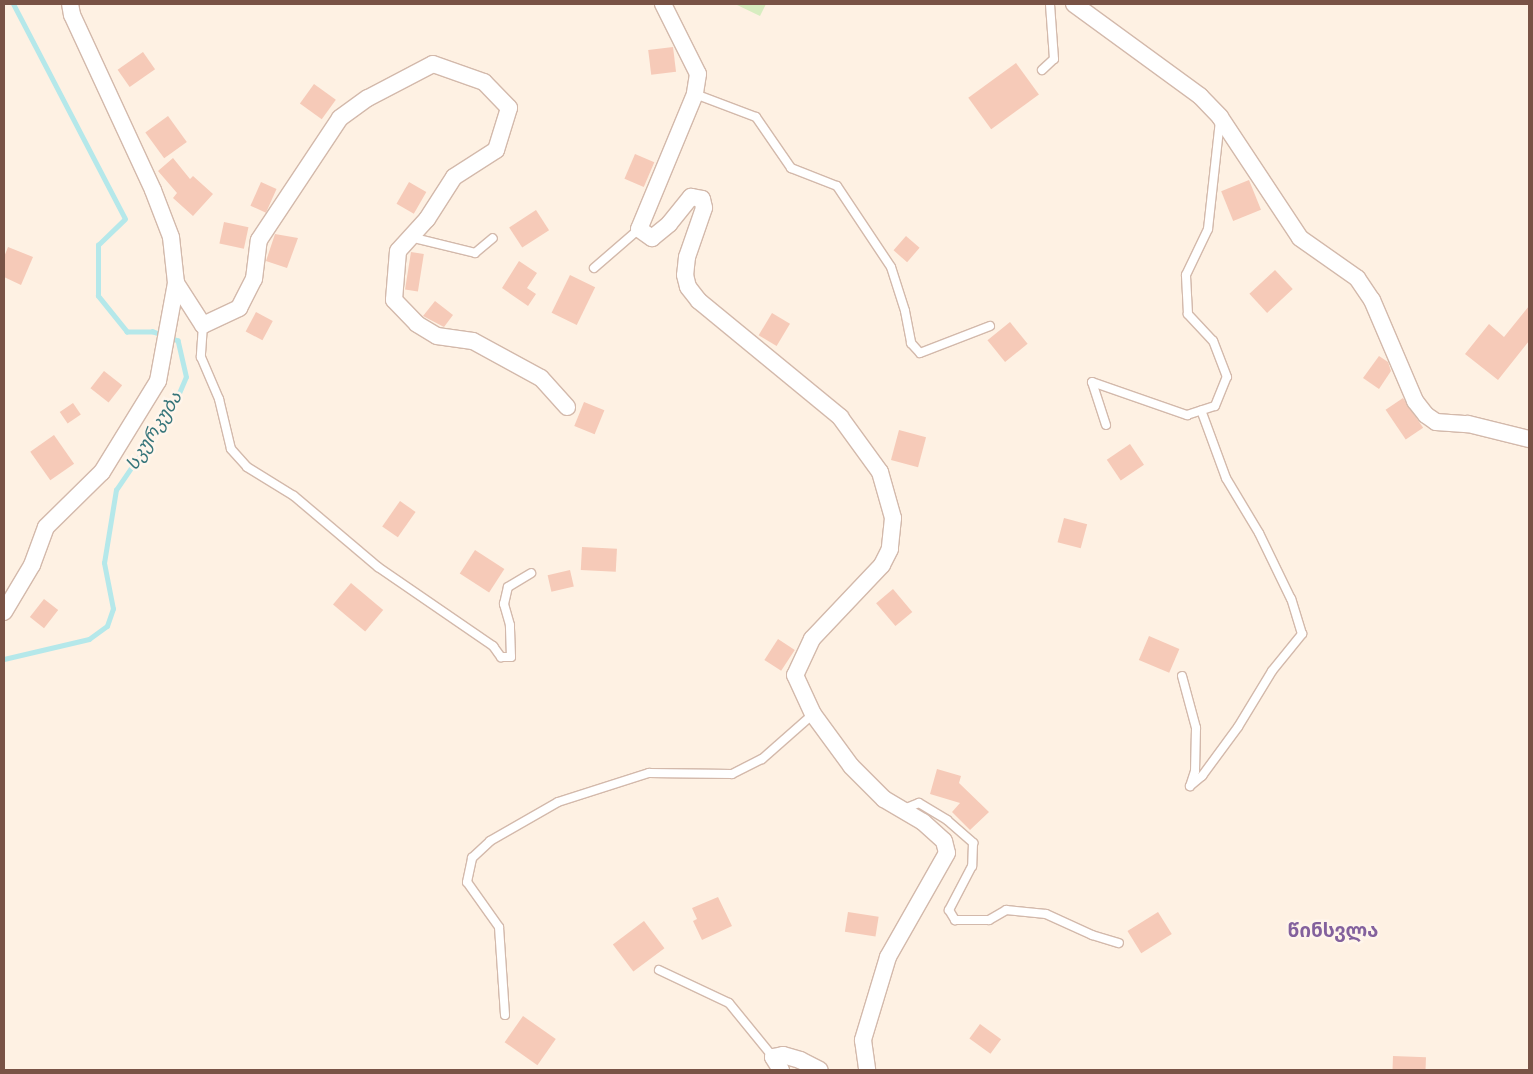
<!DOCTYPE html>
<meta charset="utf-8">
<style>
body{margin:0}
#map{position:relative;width:1533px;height:1074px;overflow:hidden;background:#fef1e3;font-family:"Public Sans","Noto Sans Georgian",sans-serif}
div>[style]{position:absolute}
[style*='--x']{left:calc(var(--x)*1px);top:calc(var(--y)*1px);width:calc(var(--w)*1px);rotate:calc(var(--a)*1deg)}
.green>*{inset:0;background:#d7edc0}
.stream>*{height:4.5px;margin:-2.25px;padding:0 2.25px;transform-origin:2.25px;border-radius:2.25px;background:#b5e8ea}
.building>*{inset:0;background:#f6cab8;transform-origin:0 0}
.roads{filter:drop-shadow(1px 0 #d3b9ab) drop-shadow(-1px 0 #d3b9ab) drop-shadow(0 1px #d3b9ab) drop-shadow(0 -1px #d3b9ab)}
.service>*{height:8px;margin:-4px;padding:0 4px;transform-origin:4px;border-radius:4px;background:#fff}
.minor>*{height:16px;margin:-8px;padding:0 8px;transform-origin:8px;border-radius:8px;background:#fff}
span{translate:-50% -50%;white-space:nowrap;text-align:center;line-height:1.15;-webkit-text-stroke:5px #fff5eb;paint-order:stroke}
.water-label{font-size:18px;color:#357479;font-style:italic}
.quarter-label{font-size:19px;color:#83619d;font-weight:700}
.frame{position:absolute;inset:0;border:5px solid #795346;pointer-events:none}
</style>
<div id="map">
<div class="green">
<i style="clip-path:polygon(735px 4px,766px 4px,760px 16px)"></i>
</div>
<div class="stream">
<i style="--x:4;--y:659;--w:87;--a:-13.2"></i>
<i style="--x:89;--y:639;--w:22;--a:-36"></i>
<i style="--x:107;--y:626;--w:18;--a:-71"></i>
<i style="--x:113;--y:609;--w:47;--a:-101.1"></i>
<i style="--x:104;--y:563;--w:74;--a:-80.7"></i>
<i style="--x:116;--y:490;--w:103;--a:-55.7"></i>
<i style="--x:174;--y:405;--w:30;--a:-67"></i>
<i style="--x:186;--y:377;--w:37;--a:-103"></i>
<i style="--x:178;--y:341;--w:27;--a:-160"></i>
<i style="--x:153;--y:332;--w:26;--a:180"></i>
<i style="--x:127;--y:332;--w:46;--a:-128.9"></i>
<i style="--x:98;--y:296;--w:51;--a:-90"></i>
<i style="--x:98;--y:245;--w:37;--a:-44"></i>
<i style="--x:125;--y:219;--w:242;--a:-117.5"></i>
</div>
<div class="building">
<i style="left:673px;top:47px;width:25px;height:25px;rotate:83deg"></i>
<i style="left:143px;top:52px;width:21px;height:31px;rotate:55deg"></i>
<i style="left:1016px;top:63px;width:39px;height:59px;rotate:54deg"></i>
<i style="left:314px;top:84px;width:27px;height:24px;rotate:36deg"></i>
<i style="left:168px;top:116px;width:32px;height:28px;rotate:54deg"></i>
<i style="left:635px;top:154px;width:21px;height:27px;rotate:23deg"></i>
<i style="clip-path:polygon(173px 158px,190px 179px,193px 176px,213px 194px,193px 216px,173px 198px,177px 193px,158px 171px)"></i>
<i style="left:1249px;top:180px;width:32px;height:30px;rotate:68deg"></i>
<i style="left:261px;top:182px;width:17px;height:26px;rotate:24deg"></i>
<i style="left:409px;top:182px;width:20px;height:25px;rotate:30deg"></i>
<i style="left:536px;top:210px;width:24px;height:32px;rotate:57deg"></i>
<i style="left:224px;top:222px;width:25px;height:22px;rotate:12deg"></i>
<i style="clip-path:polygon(275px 234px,298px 238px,287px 268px,266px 261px)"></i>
<i style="left:906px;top:236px;width:18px;height:19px;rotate:41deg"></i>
<i style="clip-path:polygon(8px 247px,33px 257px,21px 285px,4px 277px,4px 257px)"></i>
<i style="left:411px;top:252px;width:13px;height:38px;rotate:9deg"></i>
<i style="clip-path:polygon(519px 261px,537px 273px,527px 288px,536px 294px,528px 306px,502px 288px)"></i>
<i style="left:1275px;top:270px;width:26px;height:35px;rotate:47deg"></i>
<i style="left:570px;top:275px;width:28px;height:42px;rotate:26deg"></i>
<i style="clip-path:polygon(435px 301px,453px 315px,444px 327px,423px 316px)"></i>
<i style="clip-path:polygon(1529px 306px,1529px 341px,1498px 380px,1465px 354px,1489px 324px,1504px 337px)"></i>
<i style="left:256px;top:312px;width:19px;height:22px;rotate:28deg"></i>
<i style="left:772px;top:313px;width:21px;height:26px;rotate:31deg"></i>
<i style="left:1010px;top:322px;width:28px;height:29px;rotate:51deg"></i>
<i style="clip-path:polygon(1379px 356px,1388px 362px,1391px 371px,1379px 389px,1363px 378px)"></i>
<i style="left:104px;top:371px;width:23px;height:22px;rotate:38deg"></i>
<i style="left:1403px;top:398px;width:36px;height:21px;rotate:56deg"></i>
<i style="left:584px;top:402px;width:22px;height:26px;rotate:22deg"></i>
<i style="left:73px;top:403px;width:14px;height:16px;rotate:56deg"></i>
<i style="left:899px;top:430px;width:28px;height:31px;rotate:15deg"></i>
<i style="left:54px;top:435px;width:35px;height:29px;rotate:55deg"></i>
<i style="left:1130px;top:444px;width:25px;height:28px;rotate:56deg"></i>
<i style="left:400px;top:501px;width:19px;height:31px;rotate:35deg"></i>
<i style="left:1064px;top:518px;width:24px;height:25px;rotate:15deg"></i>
<i style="left:582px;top:547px;width:35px;height:23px;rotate:3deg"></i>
<i style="left:475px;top:550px;width:35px;height:28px;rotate:33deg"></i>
<i style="left:570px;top:570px;width:17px;height:23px;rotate:77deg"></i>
<i style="left:351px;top:583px;width:42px;height:28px;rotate:40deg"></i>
<i style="left:893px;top:589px;width:30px;height:22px;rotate:50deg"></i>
<i style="left:44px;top:599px;width:18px;height:23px;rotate:38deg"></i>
<i style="left:1149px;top:636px;width:33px;height:26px;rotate:23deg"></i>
<i style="left:778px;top:639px;width:20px;height:25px;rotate:33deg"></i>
<i style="clip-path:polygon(937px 769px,961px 776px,959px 783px,989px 812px,970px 830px,952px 812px,960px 803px,930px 794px)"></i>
<i style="clip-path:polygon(718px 897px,732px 926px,702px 940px,693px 921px,697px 919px,692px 908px)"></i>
<i style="left:848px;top:912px;width:31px;height:20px;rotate:9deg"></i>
<i style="left:1158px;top:912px;width:26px;height:36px;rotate:58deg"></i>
<i style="left:644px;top:921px;width:34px;height:39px;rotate:53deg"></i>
<i style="left:523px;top:1016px;width:40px;height:32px;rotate:35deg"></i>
<i style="left:980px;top:1024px;width:26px;height:18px;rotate:36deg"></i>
<i style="left:1393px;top:1056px;width:33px;height:14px;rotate:2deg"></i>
</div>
<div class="roads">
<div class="service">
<i style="--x:1042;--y:70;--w:16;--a:-43"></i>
<i style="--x:1054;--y:59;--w:55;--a:-94.2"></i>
<i style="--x:695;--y:94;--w:65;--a:20.7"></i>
<i style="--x:756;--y:117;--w:62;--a:55.5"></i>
<i style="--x:791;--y:168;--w:49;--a:21.4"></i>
<i style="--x:837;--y:186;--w:97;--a:56.3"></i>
<i style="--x:891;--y:267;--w:46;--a:72.3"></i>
<i style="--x:905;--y:311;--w:33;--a:79"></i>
<i style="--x:911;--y:343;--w:13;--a:48"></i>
<i style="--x:920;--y:353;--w:75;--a:-21.1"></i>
<i style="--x:410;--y:237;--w:67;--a:13.8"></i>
<i style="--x:475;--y:253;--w:23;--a:-40"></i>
<i style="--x:594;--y:268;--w:60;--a:-40.9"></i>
<i style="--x:203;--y:325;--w:32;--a:94"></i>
<i style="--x:201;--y:357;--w:46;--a:66.8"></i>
<i style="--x:219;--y:399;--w:51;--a:76.5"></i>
<i style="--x:231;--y:449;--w:24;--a:48"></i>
<i style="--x:247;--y:467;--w:55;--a:31.7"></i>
<i style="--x:294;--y:496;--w:110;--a:40.2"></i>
<i style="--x:378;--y:567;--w:140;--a:34.5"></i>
<i style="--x:493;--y:646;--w:14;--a:54"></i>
<i style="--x:501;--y:657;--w:10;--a:0"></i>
<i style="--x:511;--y:657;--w:32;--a:-92"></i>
<i style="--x:510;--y:625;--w:22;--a:-106"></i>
<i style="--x:504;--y:604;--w:17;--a:-77"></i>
<i style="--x:508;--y:587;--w:27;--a:-31"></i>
<i style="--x:1106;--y:425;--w:45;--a:-108"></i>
<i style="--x:1092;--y:382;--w:101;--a:19.2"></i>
<i style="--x:1187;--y:415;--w:29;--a:-18"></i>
<i style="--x:1215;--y:406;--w:31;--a:-68"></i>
<i style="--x:1227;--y:377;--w:39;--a:-111"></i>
<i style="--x:1213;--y:341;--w:37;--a:-133"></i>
<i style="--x:1188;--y:314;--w:39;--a:-93"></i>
<i style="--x:1186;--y:275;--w:51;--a:-64.4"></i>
<i style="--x:1208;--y:229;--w:109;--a:-83.7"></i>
<i style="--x:1182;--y:676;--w:54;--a:74.9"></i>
<i style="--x:1196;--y:728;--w:43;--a:91.3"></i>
<i style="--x:1195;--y:771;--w:16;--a:108"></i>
<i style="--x:1190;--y:786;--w:16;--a:-40"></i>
<i style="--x:1202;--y:776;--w:61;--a:-53.7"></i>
<i style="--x:1238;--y:727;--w:66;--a:-58.7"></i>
<i style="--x:1272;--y:671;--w:48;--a:-51"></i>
<i style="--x:1302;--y:634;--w:37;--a:-107"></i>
<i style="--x:1291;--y:599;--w:73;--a:-115.9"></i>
<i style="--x:1259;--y:533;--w:64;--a:-121"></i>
<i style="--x:1226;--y:478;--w:72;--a:-110.2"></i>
<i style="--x:904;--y:809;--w:16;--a:-22"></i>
<i style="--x:919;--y:803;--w:33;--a:31"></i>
<i style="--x:947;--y:820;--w:35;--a:41"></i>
<i style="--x:973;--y:843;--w:23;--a:92"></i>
<i style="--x:972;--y:866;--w:50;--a:117.6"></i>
<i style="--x:949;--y:910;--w:12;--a:59"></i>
<i style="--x:955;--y:920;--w:34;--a:0"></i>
<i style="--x:989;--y:920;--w:20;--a:-30"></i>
<i style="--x:1006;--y:910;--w:40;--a:5.7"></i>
<i style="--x:1046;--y:914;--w:51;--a:24.5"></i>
<i style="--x:1092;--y:935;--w:28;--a:17"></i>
<i style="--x:659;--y:970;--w:77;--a:25.2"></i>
<i style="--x:729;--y:1003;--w:70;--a:50.8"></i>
<i style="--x:505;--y:1015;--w:88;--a:-93.9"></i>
<i style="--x:499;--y:927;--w:55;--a:-125.4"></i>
<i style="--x:467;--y:882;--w:25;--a:-78"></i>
<i style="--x:472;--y:858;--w:25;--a:-43"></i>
<i style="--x:490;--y:841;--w:78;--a:-29.8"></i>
<i style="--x:558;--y:802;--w:96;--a:-17.7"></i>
<i style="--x:649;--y:773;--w:83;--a:0.7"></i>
<i style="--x:732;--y:774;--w:34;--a:-27"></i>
<i style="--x:762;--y:759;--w:68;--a:-41.4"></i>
</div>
<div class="minor">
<i style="--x:663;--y:4;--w:78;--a:63.4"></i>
<i style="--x:698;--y:74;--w:20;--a:99"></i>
<i style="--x:695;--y:94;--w:146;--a:112.5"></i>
<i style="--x:639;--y:229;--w:16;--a:35"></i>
<i style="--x:652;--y:238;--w:22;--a:-39"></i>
<i style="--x:669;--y:224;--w:35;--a:-51"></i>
<i style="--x:691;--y:197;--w:11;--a:10"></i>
<i style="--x:702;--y:199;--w:9;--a:77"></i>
<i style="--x:704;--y:208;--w:52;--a:109.1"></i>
<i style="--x:687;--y:257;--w:18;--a:96"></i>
<i style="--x:685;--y:275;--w:12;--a:76"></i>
<i style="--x:688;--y:287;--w:18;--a:52"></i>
<i style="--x:699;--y:301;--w:183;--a:39.4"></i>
<i style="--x:840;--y:417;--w:68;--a:54"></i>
<i style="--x:880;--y:472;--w:48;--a:74.2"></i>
<i style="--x:893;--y:518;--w:31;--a:96"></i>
<i style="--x:890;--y:549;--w:18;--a:117"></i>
<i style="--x:882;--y:565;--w:102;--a:133.4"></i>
<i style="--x:812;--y:639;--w:40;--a:115"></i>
<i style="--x:795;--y:675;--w:43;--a:65.2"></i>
<i style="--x:813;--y:714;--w:64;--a:53.8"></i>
<i style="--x:851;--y:766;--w:47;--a:45"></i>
<i style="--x:884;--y:799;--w:45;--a:30.5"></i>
<i style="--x:923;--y:822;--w:28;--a:42"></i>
<i style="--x:944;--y:841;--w:12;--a:76"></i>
<i style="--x:947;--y:853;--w:120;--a:119.6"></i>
<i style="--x:888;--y:957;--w:87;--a:106.8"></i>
<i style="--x:863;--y:1040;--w:30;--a:82"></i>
<i style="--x:1074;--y:4;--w:156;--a:36.1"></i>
<i style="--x:1200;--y:96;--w:29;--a:46"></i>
<i style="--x:1220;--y:117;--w:145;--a:56.5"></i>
<i style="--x:1300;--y:238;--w:70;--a:35.1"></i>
<i style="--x:1357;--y:278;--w:27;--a:56"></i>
<i style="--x:1372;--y:300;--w:110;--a:66.9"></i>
<i style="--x:1415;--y:401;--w:18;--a:52"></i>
<i style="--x:1426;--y:415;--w:12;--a:35"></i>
<i style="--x:1436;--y:422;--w:32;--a:4"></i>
<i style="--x:1468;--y:424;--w:63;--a:13.8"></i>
<i style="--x:176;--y:283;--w:50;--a:57.3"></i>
<i style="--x:203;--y:325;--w:40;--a:-25"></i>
<i style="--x:239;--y:308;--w:33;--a:-63"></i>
<i style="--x:254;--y:279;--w:39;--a:-83"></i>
<i style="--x:259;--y:240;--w:146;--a:-56.4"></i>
<i style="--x:340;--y:118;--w:34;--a:-36"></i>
<i style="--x:368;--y:98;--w:73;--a:-27.6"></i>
<i style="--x:433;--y:64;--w:54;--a:19.4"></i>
<i style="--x:484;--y:82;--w:36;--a:46"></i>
<i style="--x:509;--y:108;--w:44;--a:107.2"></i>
<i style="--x:496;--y:150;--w:50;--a:147.3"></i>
<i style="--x:454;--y:177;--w:50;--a:122.7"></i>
<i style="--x:427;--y:219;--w:43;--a:132.2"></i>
<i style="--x:398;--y:251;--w:49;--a:94.7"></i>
<i style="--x:394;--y:300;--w:33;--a:46"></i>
<i style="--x:417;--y:324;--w:23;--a:31"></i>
<i style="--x:437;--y:336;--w:36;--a:8"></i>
<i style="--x:473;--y:341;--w:77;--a:28.6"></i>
<i style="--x:541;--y:378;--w:39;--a:48"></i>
<i style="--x:4;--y:612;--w:55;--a:-59.2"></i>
<i style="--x:32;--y:565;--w:40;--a:-69.8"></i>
<i style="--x:46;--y:527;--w:78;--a:-44.5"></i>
<i style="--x:102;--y:472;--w:107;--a:-58.4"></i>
<i style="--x:158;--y:381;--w:100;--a:-79.6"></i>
<i style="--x:176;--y:283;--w:46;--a:-96.2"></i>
<i style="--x:171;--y:237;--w:50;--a:-111"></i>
<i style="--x:153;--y:190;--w:193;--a:-114.8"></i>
<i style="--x:72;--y:15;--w:11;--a:-100"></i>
<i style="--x:781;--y:1070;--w:15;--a:-122"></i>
<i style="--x:773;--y:1057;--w:10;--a:-11"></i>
<i style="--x:783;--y:1055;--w:18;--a:16"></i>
<i style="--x:800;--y:1060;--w:22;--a:27"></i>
</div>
</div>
<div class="water-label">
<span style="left:154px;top:431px;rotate:-58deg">სკურკუბა</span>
</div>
<div class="quarter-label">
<span style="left:1333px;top:931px">წინსვლა</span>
</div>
<div class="frame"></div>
</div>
